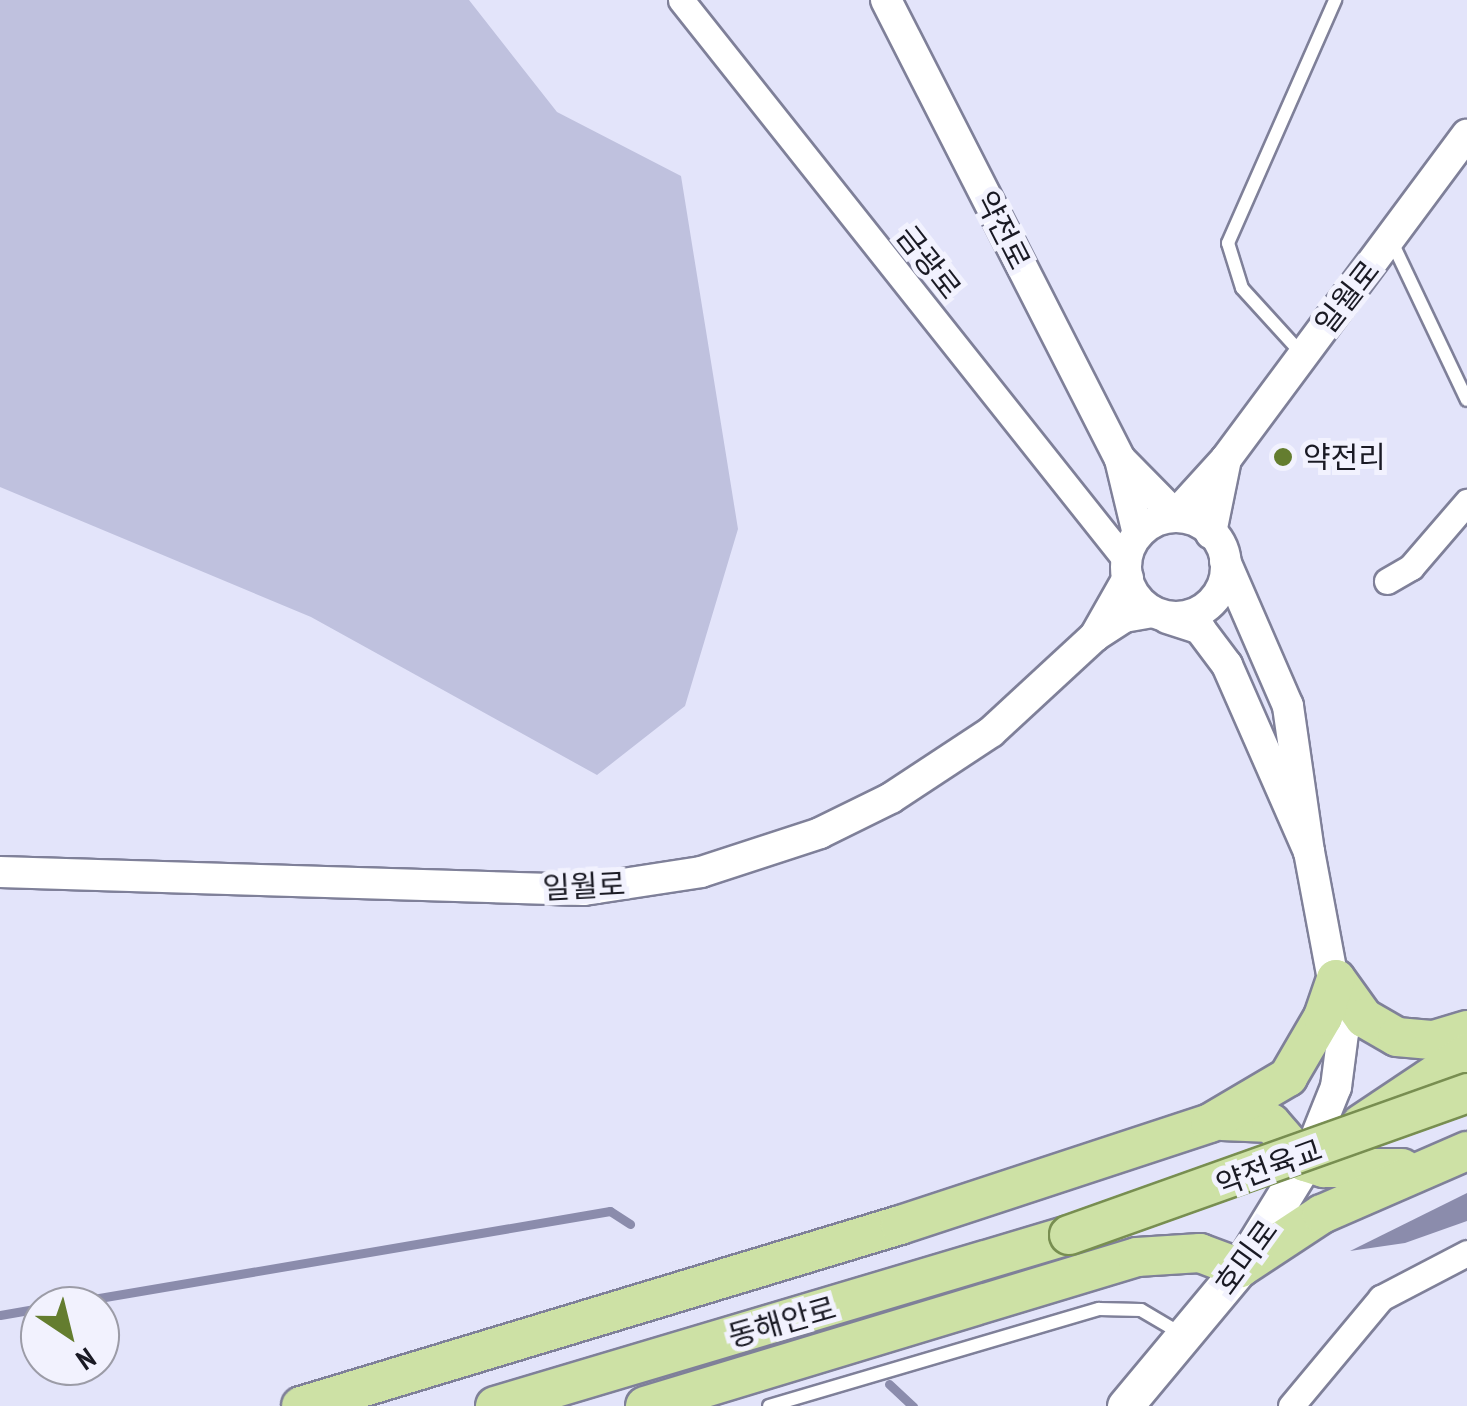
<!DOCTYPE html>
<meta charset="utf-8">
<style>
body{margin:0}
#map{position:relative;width:1467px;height:1406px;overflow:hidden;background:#e3e4fa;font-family:"PT Sans Narrow","Noto Sans KR",sans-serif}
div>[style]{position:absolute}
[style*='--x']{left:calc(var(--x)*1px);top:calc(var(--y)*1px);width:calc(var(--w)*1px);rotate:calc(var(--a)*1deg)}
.green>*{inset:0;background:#bfc1de}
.water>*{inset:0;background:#8b8cac}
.stream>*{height:9px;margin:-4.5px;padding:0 4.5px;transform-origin:4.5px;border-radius:4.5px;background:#8b8cac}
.roads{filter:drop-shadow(2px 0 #7f8099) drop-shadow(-2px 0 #7f8099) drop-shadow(0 2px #7f8099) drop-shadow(0 -2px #7f8099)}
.service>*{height:12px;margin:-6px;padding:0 6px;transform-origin:6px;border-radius:6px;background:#fff}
.minor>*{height:25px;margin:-12.5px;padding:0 12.5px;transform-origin:12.5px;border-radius:12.5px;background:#fff}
.tertiary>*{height:30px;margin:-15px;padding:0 15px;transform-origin:15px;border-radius:15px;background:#fff}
.tertiary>.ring{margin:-15px;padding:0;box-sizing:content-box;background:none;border:30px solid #fff;border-radius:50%}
.secondary>*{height:35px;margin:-17.5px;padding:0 17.5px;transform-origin:17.5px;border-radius:17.5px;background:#fff}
.primary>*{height:38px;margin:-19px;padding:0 19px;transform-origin:19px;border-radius:19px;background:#cde1a5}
.bridges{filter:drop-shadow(2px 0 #788e51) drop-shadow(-2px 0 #788e51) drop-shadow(0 2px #788e51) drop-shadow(0 -2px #788e51)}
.primary-bridge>*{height:38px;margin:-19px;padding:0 19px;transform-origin:19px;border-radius:19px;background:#cde1a5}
.dots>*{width:28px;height:28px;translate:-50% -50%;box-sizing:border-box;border:5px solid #f2f2fe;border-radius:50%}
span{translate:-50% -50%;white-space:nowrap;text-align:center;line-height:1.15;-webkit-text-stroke:10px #f2f2fe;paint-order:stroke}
.street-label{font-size:30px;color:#1a1a24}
.poi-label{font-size:30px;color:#1a1a24}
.left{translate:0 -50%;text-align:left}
.north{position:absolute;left:20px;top:1286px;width:100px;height:100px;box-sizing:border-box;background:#f2f2fe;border:2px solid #9c9ca7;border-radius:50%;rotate:145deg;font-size:28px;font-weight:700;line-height:40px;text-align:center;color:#1a1a24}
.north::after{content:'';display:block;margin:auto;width:35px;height:45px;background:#647d2f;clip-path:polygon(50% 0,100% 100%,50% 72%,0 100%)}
</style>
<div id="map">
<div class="green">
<i style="clip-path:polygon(0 0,469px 0,557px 112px,681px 176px,738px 529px,685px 706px,597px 775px,311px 617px,0 487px)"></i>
</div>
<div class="water">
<i style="clip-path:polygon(1467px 1193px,1467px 1221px,1405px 1243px,1350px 1251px)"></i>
</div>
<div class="stream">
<i style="--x:52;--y:1306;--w:566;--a:-9.66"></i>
<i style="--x:610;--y:1211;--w:24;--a:33"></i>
<i style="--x:0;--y:1315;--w:41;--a:-9.9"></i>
<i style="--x:889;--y:1384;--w:33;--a:43"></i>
</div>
<div class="roads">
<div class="service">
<i style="--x:1391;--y:240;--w:177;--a:64.6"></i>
<i style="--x:1302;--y:354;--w:89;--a:-132.3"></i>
<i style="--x:1242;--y:288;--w:47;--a:-107.3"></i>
<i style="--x:1228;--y:243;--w:266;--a:-66.2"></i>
<i style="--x:769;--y:1406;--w:344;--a:-16.4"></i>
<i style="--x:1099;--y:1309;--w:42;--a:1.4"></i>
<i style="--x:1141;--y:1310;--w:45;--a:30.5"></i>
</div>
<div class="minor">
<i style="--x:681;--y:0;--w:719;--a:51.55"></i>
<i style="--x:1387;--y:581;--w:28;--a:-30"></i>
<i style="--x:1411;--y:567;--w:86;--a:-49.3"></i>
<i style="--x:1291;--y:1406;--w:141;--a:-50.2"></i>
<i style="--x:1381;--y:1298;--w:97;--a:-27.6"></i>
</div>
<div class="tertiary">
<i style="--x:886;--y:0;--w:515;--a:62.99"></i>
<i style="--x:1226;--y:459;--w:404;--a:-53.4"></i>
<i class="ring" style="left:1126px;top:517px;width:70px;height:70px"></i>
<i style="--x:1138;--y:534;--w:77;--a:-103.5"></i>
<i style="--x:1120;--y:459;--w:78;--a:45.5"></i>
<i style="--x:1175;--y:515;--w:76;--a:-47.7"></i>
<i style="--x:1226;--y:459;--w:76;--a:101.5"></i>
<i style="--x:1128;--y:578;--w:67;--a:119.6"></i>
<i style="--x:1095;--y:636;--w:35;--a:-33"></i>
<i style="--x:1124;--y:617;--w:29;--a:-10"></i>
<i style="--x:1167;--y:618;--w:35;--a:18"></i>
<i style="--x:1200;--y:629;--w:45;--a:53.1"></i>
<i style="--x:1227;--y:665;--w:204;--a:66.3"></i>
<i style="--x:1309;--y:852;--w:148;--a:-98.2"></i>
<i style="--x:1288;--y:706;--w:158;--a:-113.5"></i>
<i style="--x:0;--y:872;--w:584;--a:1.77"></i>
<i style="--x:584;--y:890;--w:118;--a:-8.7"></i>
<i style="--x:701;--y:872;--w:125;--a:-18.1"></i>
<i style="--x:820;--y:833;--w:79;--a:-26.2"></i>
<i style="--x:891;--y:798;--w:120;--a:-33.4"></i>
<i style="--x:991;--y:732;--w:142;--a:-42.7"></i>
<i style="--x:1307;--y:1159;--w:78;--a:-68.1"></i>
<i style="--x:1336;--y:1087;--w:54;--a:-82.6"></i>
<i style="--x:1343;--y:1033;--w:184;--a:-100.6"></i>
</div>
<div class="secondary">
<i style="--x:1125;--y:1406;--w:180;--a:-50.2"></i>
<i style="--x:1240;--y:1268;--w:124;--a:-58.5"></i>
</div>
<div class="primary">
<i style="--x:1336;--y:979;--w:48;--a:54.3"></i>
<i style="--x:1364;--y:1018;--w:38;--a:30"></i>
<i style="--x:1397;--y:1037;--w:37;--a:5"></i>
<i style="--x:1434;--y:1040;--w:34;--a:-17"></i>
<i style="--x:1222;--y:1121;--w:49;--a:2.3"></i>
<i style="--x:1271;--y:1123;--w:52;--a:48.9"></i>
<i style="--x:1305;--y:1162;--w:20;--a:18"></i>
<i style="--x:1324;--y:1168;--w:78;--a:0"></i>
<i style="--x:1361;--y:1124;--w:128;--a:-33.8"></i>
<i style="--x:301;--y:1406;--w:626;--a:-16.81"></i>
<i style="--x:900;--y:1225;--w:326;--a:-18.2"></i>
<i style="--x:1210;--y:1123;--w:91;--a:-30.5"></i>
<i style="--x:1288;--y:1077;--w:69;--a:-59.7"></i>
<i style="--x:1323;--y:1017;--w:40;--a:-71.1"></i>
<i style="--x:495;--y:1406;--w:599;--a:-16.59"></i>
<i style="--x:645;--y:1406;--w:514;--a:-16.85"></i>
<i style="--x:1137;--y:1257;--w:63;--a:-3.6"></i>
<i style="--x:1200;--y:1253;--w:43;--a:20.6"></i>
<i style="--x:1240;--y:1268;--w:98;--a:-33.4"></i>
<i style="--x:1322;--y:1214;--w:158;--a:-23.5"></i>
</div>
</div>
<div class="bridges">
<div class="primary-bridge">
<i style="--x:1069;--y:1235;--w:423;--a:-19.6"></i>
</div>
</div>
<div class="dots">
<i style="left:1283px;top:457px;background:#647d2f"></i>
</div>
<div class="street-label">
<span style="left:1003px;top:230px;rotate:63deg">약전로</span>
<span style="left:929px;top:262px;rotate:52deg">금광로</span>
<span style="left:1347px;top:297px;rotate:-52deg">일월로</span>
<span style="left:584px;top:886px;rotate:-3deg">일월로</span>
<span style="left:1269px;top:1167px;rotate:-20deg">약전육교</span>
<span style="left:1246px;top:1257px;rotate:-54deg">호미로</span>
<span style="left:782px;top:1322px;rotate:-16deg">동해안로</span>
</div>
<div class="poi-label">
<span class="left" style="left:1303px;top:457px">약전리</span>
</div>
<div class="north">N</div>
</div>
